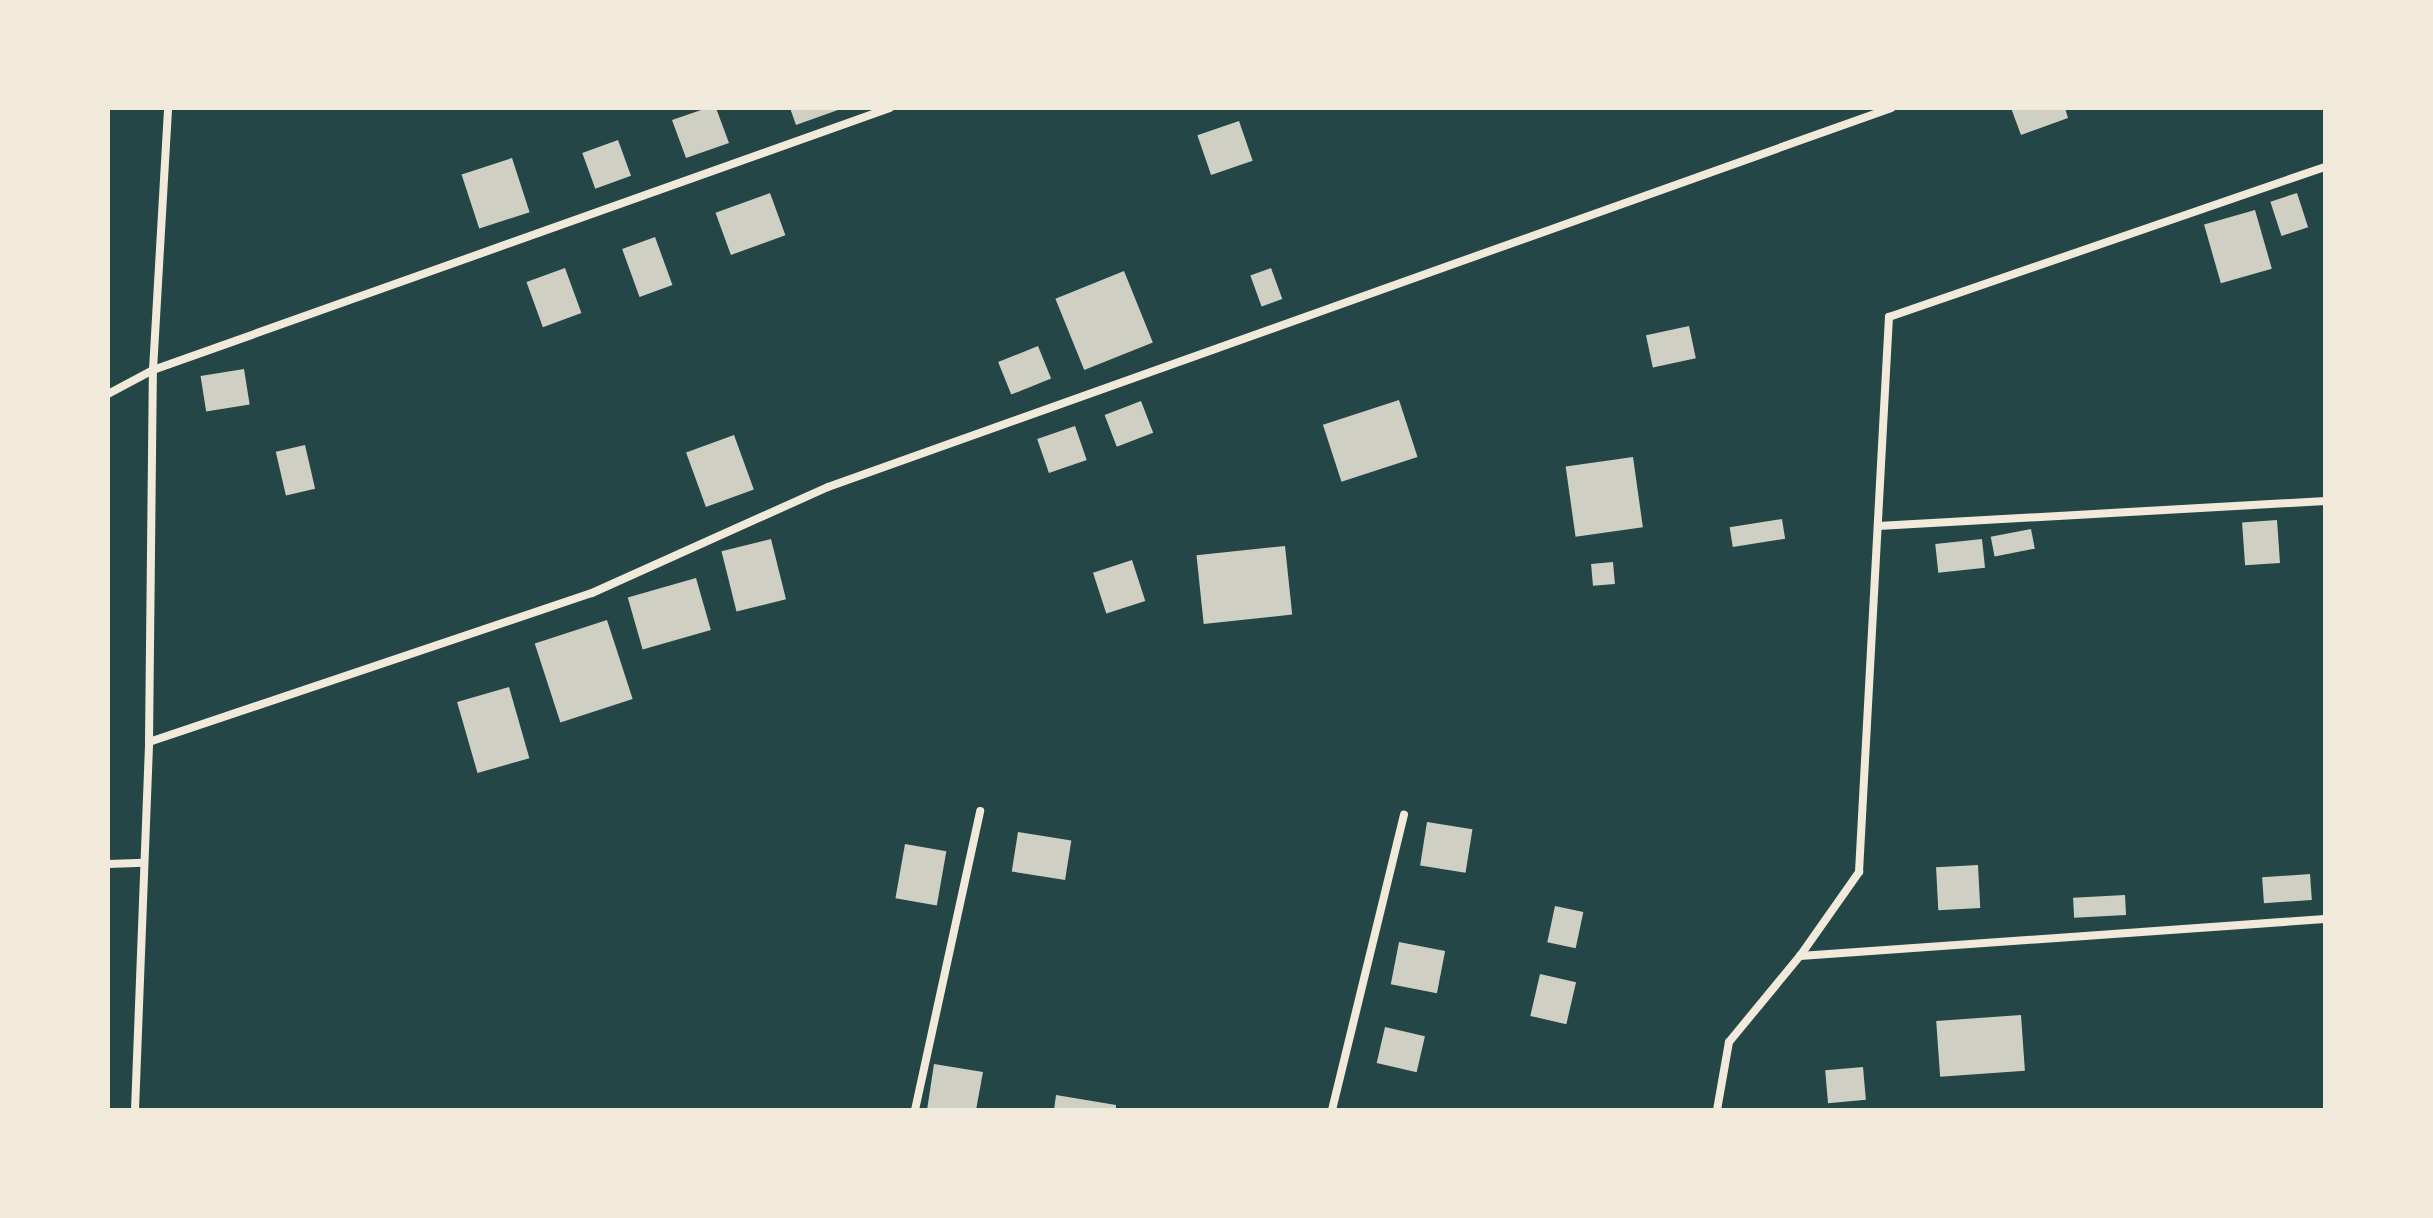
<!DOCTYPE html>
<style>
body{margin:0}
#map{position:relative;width:2433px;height:1218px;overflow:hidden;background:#0f3d3e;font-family:Rubik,sans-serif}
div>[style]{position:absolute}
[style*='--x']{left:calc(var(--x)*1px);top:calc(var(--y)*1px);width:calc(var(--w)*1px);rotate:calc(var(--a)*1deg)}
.green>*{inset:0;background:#244646;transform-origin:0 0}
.building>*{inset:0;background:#cfcfc3;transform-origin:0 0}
.minor>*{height:8px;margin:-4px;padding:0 4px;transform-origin:4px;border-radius:4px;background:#f1e9da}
span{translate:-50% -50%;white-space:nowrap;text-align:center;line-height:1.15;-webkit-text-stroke:8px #f1e9da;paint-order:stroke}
.frame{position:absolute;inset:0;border:110px solid #f1e9da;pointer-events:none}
</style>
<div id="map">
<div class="green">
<i style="left:108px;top:108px;width:2217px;height:1002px"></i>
</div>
<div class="building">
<i style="clip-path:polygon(707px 108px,716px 108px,729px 143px,686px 158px,672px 120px)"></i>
<i style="clip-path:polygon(790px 108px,837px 108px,838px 110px,796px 125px)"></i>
<i style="clip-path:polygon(2011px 108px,2065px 108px,2068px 118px,2021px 135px)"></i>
<i style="left:1239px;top:121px;width:42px;height:44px;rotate:71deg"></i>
<i style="left:618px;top:140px;width:38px;height:38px;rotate:70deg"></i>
<i style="left:512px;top:158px;width:57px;height:53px;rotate:72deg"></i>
<i style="left:770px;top:193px;width:45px;height:58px;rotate:70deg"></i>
<i style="left:2297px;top:193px;width:36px;height:28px;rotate:72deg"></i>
<i style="left:2255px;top:210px;width:61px;height:53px;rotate:74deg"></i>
<i style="left:655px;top:237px;width:51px;height:35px;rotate:70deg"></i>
<i style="left:565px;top:268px;width:48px;height:41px;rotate:70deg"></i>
<i style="left:1271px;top:268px;width:33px;height:22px;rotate:70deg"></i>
<i style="left:1124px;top:271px;width:77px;height:74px;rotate:68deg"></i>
<i style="left:1689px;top:326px;width:33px;height:44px;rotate:78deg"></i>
<i style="left:1038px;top:346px;width:35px;height:43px;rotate:68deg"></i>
<i style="left:244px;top:369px;width:36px;height:44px;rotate:81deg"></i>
<i style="left:1399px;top:400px;width:60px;height:80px;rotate:72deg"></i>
<i style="left:1141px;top:401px;width:34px;height:39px;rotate:69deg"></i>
<i style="left:1075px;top:426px;width:36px;height:40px;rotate:71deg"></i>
<i style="left:734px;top:435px;width:58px;height:51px;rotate:70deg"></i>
<i style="left:305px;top:445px;width:45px;height:30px;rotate:77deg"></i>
<i style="left:1633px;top:457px;width:71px;height:68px;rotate:82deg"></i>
<i style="left:1782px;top:519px;width:20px;height:53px;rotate:81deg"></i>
<i style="left:2277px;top:520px;width:43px;height:35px;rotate:86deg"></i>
<i style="left:2031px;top:529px;width:20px;height:41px;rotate:79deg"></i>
<i style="left:771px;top:539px;width:62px;height:51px;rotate:76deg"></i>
<i style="left:1982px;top:539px;width:29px;height:47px;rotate:84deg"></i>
<i style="left:1285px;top:546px;width:69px;height:89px;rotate:84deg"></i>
<i style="left:1132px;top:560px;width:43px;height:41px;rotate:72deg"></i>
<i style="left:1613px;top:562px;width:22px;height:22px;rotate:85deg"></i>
<i style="left:696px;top:578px;width:54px;height:71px;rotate:74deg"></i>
<i style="left:607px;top:620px;width:83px;height:76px;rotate:72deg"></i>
<i style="left:509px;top:687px;width:74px;height:54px;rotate:74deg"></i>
<i style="left:1427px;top:822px;width:46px;height:44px;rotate:9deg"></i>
<i style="left:1018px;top:832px;width:54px;height:40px;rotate:9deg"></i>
<i style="left:905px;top:844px;width:42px;height:55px;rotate:10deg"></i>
<i style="left:1978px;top:865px;width:43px;height:42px;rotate:87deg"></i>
<i style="left:2310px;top:874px;width:26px;height:48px;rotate:86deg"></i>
<i style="left:2125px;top:895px;width:20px;height:52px;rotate:87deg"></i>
<i style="left:1555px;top:906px;width:29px;height:37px;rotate:12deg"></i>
<i style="left:1399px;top:942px;width:47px;height:43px;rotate:11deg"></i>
<i style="left:1540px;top:974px;width:37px;height:43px;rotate:13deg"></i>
<i style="left:2021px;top:1015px;width:56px;height:85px;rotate:86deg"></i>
<i style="left:1385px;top:1027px;width:41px;height:37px;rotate:13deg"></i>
<i style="clip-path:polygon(934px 1064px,983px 1072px,976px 1110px,927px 1110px)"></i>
<i style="left:1863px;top:1067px;width:33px;height:38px;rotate:85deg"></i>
<i style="clip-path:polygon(1056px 1095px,1116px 1105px,1116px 1110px,1054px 1110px)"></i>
</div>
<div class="minor">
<i style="--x:108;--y:394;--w:51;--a:-28.1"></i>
<i style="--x:153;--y:370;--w:782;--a:-19.57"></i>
<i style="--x:1878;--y:526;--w:448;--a:-3.2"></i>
<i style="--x:149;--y:742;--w:467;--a:-18.6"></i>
<i style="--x:592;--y:593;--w:259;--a:-24.2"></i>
<i style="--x:828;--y:487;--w:1129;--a:-19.62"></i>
<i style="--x:108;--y:864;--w:36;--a:-2"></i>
<i style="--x:1800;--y:956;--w:526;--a:-4.03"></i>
<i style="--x:135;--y:1110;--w:368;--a:-87.8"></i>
<i style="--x:149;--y:742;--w:372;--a:-89.4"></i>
<i style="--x:153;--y:370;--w:262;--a:-86.7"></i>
<i style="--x:915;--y:1110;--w:306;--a:-77.7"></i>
<i style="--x:1332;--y:1110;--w:304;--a:-76.3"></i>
<i style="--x:1717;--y:1110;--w:69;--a:-80"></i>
<i style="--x:1729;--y:1042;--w:112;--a:-50.5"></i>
<i style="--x:1800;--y:956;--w:103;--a:-54.9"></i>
<i style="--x:1859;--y:872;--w:556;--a:-86.91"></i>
<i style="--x:1889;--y:317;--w:461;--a:-19"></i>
</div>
<div class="frame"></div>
</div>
